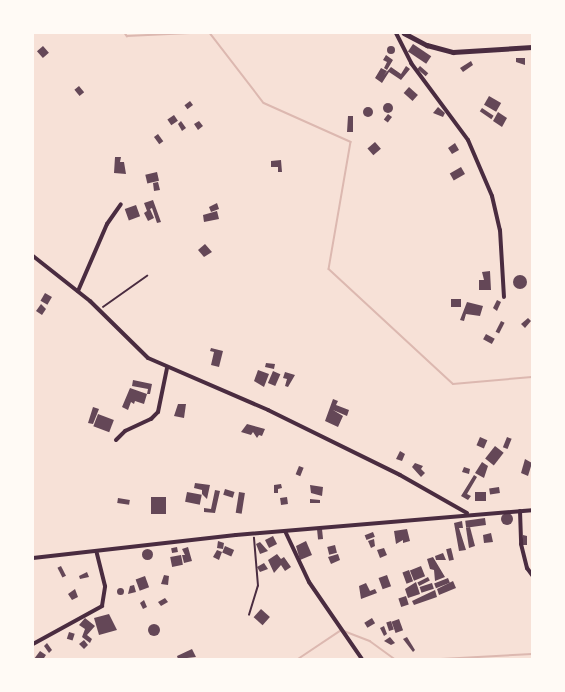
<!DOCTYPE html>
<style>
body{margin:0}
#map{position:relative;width:565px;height:692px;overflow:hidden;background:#f7e1d7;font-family:"Noto Sans",sans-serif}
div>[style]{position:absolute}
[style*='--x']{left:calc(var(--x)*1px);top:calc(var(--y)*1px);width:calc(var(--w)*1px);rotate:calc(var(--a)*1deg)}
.stream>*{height:1.5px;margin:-0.75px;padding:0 0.75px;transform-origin:0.75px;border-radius:0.75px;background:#dcb8b0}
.building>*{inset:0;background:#644757;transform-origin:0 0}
.round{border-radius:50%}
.path>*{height:1.5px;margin:-0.75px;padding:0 0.75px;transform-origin:0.75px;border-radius:0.75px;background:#4a2c40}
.minor>*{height:4px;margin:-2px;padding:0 2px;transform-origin:2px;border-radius:2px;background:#4a2c40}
.tertiary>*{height:4.5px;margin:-2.25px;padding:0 2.25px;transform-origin:2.25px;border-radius:2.25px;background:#4a2c40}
span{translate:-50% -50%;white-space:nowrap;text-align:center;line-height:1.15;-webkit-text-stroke:6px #fffaf5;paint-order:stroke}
.frame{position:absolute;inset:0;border:34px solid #fffaf5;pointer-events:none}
</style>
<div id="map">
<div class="stream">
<i style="--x:125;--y:33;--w:4;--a:56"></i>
<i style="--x:127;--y:36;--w:63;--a:-2.7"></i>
<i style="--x:210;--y:33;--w:88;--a:52.4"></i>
<i style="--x:264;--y:103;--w:95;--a:24.1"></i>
<i style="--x:351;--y:142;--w:129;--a:99.8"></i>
<i style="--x:329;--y:269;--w:169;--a:42.8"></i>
<i style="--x:453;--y:384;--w:79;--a:-5.1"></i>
<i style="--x:344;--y:631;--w:28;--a:21"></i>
<i style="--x:370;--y:641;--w:31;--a:36"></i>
<i style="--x:298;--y:659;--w:50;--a:-33.7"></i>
<i style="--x:441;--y:659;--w:91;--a:-3.1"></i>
</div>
<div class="building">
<i style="left:413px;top:44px;width:22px;height:9px;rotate:34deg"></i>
<i style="left:43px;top:46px;width:9px;height:8px;rotate:49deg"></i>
<i class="round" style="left:387px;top:46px;width:8px;height:8px"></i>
<i style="clip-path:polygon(386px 55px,393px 60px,387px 70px,384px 68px,387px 62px,383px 60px)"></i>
<i style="clip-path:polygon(516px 58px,525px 58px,525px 65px,516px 62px)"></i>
<i style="clip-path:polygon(471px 61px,473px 65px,463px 72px,460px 68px)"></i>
<i style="clip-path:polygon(406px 66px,410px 69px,401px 80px,389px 72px,382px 83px,375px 78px,381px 68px,387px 71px,384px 75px,391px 67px,401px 74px)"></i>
<i style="left:420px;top:66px;width:11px;height:4px;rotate:41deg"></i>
<i style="left:79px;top:86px;width:8px;height:6px;rotate:50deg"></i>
<i style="left:409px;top:87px;width:12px;height:8px;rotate:42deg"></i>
<i style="left:489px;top:96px;width:14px;height:10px;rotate:30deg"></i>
<i style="left:190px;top:101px;width:5px;height:7px;rotate:53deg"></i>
<i class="round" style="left:383px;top:103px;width:10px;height:10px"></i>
<i style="clip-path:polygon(438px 107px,445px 113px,443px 117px,433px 113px)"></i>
<i class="round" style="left:363px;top:107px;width:10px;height:10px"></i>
<i style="left:482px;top:108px;width:14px;height:4px;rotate:34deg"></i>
<i style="clip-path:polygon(498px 112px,507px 118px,502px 127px,493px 121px)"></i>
<i style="left:388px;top:114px;width:5px;height:7px;rotate:37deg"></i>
<i style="left:174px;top:115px;width:7px;height:8px;rotate:56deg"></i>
<i style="clip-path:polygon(348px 116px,353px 116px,353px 132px,347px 132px)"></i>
<i style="clip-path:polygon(181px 121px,186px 128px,182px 131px,178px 124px)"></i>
<i style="clip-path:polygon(199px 121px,203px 126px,198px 130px,194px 124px)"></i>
<i style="left:158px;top:134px;width:9px;height:5px;rotate:54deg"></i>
<i style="left:375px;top:142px;width:9px;height:10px;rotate:49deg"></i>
<i style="clip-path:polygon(455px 143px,459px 150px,452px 154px,448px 148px)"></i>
<i style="clip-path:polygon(115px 157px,121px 157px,120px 162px,124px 162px,126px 174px,114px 173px)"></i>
<i style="clip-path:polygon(281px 160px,282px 172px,278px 172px,278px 167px,271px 167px,271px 161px)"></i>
<i style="left:461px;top:167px;width:8px;height:13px;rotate:60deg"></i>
<i style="left:157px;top:172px;width:9px;height:12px;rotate:77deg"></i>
<i style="clip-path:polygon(158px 182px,160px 190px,154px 191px,153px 183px)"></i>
<i style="clip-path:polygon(153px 200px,161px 222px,157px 223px,152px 208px,150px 209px,154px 218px,148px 221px,144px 213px,147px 211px,144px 203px)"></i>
<i style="clip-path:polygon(217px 203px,219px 209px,211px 212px,209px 207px)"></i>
<i style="left:136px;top:205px;width:12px;height:12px;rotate:70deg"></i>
<i style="clip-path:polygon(217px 211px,219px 219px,204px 222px,203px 215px)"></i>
<i style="clip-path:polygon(205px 244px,212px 252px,204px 257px,198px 250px)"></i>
<i style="clip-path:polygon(490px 271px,491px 290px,479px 290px,479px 280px,484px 280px,482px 272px)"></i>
<i class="round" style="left:513px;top:275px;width:14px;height:14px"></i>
<i style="left:45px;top:293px;width:8px;height:9px;rotate:30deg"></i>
<i style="left:451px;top:299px;width:10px;height:8px"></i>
<i style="clip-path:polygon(497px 300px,501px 302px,497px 311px,493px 308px)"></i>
<i style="clip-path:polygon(467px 302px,483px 306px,480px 316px,466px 314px,464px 321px,460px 320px)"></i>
<i style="clip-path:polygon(41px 304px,46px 309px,42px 315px,36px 311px)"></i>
<i style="clip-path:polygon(528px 318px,531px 321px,525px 328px,521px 324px)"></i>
<i style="left:501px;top:321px;width:4px;height:12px;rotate:27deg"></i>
<i style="left:486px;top:334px;width:10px;height:6px;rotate:29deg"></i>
<i style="clip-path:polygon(211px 348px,223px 351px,219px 367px,211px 365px,214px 352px,210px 351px)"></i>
<i style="clip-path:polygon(266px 363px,275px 364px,274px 369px,265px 367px)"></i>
<i style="clip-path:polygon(258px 370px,269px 374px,264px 387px,254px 381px)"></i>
<i style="left:273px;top:371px;width:8px;height:13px;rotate:23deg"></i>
<i style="clip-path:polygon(285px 372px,295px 375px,288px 387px,285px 386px,287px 379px,283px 378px)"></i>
<i style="clip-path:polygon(133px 380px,152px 384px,150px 394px,147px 394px,148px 389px,132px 386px)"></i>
<i style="clip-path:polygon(130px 388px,147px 394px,144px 404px,135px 401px,134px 404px,131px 402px,128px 410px,122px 407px)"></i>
<i style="clip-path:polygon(333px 399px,338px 401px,336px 405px,349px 410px,347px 416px,333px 410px,343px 416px,338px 427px,325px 421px)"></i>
<i style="clip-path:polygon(178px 404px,186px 404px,184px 418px,174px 416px)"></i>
<i style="clip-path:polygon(93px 407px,99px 409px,93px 424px,88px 423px)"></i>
<i style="left:98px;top:414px;width:17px;height:13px;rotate:21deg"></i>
<i style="clip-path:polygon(247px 424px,265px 429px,262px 436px,259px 435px,257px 438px,253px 432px,251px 435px,241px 432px)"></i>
<i style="left:480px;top:437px;width:8px;height:9px;rotate:23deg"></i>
<i style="left:507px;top:437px;width:5px;height:11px;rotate:22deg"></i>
<i style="left:495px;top:446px;width:11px;height:16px;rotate:38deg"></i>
<i style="clip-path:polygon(400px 451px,405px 454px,402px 461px,396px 459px)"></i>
<i style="clip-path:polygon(525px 459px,532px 463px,528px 476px,521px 473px)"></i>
<i style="clip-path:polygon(482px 462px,488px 466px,484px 478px,475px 473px)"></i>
<i style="clip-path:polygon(415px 463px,423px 466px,421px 469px,425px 473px,421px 477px,412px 467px)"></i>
<i style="left:299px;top:466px;width:5px;height:9px;rotate:22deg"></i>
<i style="clip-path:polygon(464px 467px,470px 469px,469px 474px,462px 472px)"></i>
<i style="clip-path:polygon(474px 475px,477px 477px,467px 494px,471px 496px,468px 500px,461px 496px)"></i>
<i style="clip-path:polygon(195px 483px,210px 485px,207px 499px,202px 494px,202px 490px,194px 488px)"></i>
<i style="clip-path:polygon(281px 484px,282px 488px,278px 489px,278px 493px,274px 493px,274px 485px)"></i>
<i style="clip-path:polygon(310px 485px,323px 487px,322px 496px,311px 493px)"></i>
<i style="left:499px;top:487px;width:6px;height:10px;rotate:81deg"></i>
<i style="left:225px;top:489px;width:10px;height:6px;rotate:17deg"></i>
<i style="clip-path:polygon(215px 490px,220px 491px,215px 513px,204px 512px,204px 508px,211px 509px)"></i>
<i style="left:187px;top:492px;width:15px;height:10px;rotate:11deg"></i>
<i style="left:239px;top:492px;width:6px;height:21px;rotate:9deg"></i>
<i style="left:475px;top:492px;width:11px;height:9px"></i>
<i style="left:151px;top:497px;width:15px;height:17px"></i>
<i style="left:287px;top:497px;width:7px;height:7px;rotate:82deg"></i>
<i style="left:118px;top:498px;width:12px;height:5px;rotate:9deg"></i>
<i style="clip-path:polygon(310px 499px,320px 500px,320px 503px,310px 503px)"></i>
<i class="round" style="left:501px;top:513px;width:12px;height:12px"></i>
<i style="left:485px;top:518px;width:7px;height:20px;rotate:82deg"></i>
<i style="clip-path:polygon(462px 521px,463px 528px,459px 528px,466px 550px,459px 551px,454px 523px)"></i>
<i style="clip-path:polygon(470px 527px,475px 546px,469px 548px,466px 528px)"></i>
<i style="left:322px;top:529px;width:10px;height:5px;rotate:84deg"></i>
<i style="clip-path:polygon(407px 529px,410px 541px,403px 543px,403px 540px,396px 544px,394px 531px)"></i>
<i style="left:373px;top:532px;width:5px;height:9px;rotate:68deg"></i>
<i style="clip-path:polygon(491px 533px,493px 542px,484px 543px,483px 535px)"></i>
<i style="clip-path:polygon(523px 535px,527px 536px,527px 545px,522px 545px)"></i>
<i style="left:273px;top:536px;width:9px;height:9px;rotate:63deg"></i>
<i style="clip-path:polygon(374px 539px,375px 546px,371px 548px,368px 541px)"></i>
<i style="clip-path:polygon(218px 541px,224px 543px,223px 549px,217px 548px)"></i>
<i style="clip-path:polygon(306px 541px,312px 555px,300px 560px,296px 546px)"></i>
<i style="clip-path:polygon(260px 542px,268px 551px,260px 554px,256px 544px)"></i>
<i style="left:335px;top:545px;width:8px;height:8px;rotate:76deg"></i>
<i style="left:225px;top:546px;width:10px;height:7px;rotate:24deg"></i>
<i style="left:177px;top:547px;width:5px;height:6px;rotate:79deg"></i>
<i style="clip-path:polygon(188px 547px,192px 561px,184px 563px,182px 555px,185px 555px,182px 549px)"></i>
<i style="clip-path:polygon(384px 548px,387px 555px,380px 558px,377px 550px)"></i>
<i style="left:451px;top:548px;width:12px;height:5px;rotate:76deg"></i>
<i class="round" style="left:141.5px;top:548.5px;width:11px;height:11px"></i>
<i style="clip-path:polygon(217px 550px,222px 552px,219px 560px,213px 557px)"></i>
<i style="clip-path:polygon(443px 553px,446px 560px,436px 560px,435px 556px)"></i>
<i style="clip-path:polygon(277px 554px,281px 559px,284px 557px,291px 567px,285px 571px,281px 565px,274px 573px,268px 560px)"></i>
<i style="clip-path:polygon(338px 554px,340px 560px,331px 564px,328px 557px)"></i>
<i style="left:181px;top:555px;width:10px;height:11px;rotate:79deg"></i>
<i style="clip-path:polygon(433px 557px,445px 577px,435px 581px,434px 570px,430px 569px,427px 559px)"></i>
<i style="clip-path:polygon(264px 563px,268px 569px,260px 572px,257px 567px)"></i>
<i style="left:61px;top:566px;width:11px;height:4px;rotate:63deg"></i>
<i style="left:421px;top:566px;width:11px;height:12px;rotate:68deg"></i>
<i style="left:409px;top:570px;width:12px;height:7px;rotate:70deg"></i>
<i style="clip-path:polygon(87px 572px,89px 577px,80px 579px,79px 576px)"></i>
<i style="clip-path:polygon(164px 575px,169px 576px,168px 585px,161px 584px)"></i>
<i style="left:387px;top:575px;width:12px;height:9px;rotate:70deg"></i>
<i style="left:145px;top:576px;width:12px;height:10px;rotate:70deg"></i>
<i style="left:428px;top:577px;width:4px;height:12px;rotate:63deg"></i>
<i style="left:448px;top:578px;width:5px;height:15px;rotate:68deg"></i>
<i style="clip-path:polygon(453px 581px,456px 588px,439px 595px,437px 589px)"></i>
<i style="clip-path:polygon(416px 582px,420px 594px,408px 598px,405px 589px)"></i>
<i style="clip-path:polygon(366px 583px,370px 591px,375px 589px,377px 593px,361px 599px,359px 586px)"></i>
<i style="left:432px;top:583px;width:6px;height:13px;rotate:72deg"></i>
<i style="clip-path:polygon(134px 585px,136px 592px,128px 594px,130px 586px)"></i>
<i class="round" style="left:116.5px;top:587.5px;width:7px;height:7px"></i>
<i style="clip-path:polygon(75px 589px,78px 597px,72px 600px,68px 594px)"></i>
<i style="clip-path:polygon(435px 590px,437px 597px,414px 605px,412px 601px)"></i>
<i style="left:406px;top:596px;width:9px;height:8px;rotate:72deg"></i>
<i style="clip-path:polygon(165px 598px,168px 602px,161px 606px,158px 602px)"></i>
<i style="clip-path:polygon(144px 600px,147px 607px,143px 609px,140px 603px)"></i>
<i style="left:261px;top:609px;width:12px;height:11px;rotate:42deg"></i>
<i style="clip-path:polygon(109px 614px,117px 630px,99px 635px,94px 618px)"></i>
<i style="clip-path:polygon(85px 618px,95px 626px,87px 635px,92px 639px,90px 643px,82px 637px,85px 629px,79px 625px)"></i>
<i style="left:372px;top:618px;width:6px;height:9px;rotate:59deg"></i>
<i style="left:399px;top:619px;width:12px;height:8px;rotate:70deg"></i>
<i style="left:391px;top:621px;width:9px;height:5px;rotate:72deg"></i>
<i class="round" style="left:148px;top:624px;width:12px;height:12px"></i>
<i style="clip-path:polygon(384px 626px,387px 634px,384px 636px,380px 628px)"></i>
<i style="left:69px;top:632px;width:6px;height:7px;rotate:18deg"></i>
<i style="clip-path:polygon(390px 637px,395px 643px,391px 645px,384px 641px)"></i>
<i style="clip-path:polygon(407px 637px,415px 650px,413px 652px,403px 639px)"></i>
<i style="clip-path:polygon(84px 640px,88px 645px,84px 649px,79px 644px)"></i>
<i style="clip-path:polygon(47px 643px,52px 650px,49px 653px,44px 646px)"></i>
<i style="clip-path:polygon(192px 649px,196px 657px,178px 659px,177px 656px)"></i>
<i style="clip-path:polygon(40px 651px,46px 655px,44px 658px,34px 659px)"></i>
</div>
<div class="path">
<i style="--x:103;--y:307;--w:54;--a:-35.2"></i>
<i style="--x:249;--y:615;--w:30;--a:-73"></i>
<i style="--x:258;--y:586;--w:48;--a:-94.8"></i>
</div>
<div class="minor">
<i style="--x:396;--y:33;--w:34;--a:63"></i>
<i style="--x:411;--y:63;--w:96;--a:53.5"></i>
<i style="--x:468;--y:140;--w:61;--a:66.8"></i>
<i style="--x:492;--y:196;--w:35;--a:77"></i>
<i style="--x:500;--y:230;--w:67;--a:86.6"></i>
<i style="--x:33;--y:256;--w:73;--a:38.3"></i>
<i style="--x:90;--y:301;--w:81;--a:44.5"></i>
<i style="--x:148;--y:358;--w:131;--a:23.4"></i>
<i style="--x:268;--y:410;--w:147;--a:26.2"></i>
<i style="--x:400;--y:475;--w:77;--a:29.6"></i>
<i style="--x:78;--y:291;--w:73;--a:-66.6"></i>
<i style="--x:107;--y:224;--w:24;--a:-55"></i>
<i style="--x:116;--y:440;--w:13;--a:-45"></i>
<i style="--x:125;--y:431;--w:29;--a:-25"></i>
<i style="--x:151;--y:419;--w:10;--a:-45"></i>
<i style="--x:158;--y:412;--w:45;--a:-78.4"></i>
<i style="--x:520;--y:511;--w:33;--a:88"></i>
<i style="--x:521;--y:544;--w:25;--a:76"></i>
<i style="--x:527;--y:568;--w:9;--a:54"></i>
<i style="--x:285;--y:531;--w:56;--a:64.8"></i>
<i style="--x:309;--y:582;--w:93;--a:55.5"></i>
<i style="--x:33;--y:558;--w:204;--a:-6.5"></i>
<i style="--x:236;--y:535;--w:297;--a:-4.8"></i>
<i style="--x:33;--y:644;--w:79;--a:-28.8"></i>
<i style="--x:102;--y:606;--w:20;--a:-81"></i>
<i style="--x:105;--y:586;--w:34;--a:-104"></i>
</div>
<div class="tertiary">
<i style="--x:404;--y:33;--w:26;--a:28"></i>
<i style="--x:427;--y:45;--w:27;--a:15"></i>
<i style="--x:453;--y:52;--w:79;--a:-3.6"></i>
</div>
<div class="frame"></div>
</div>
